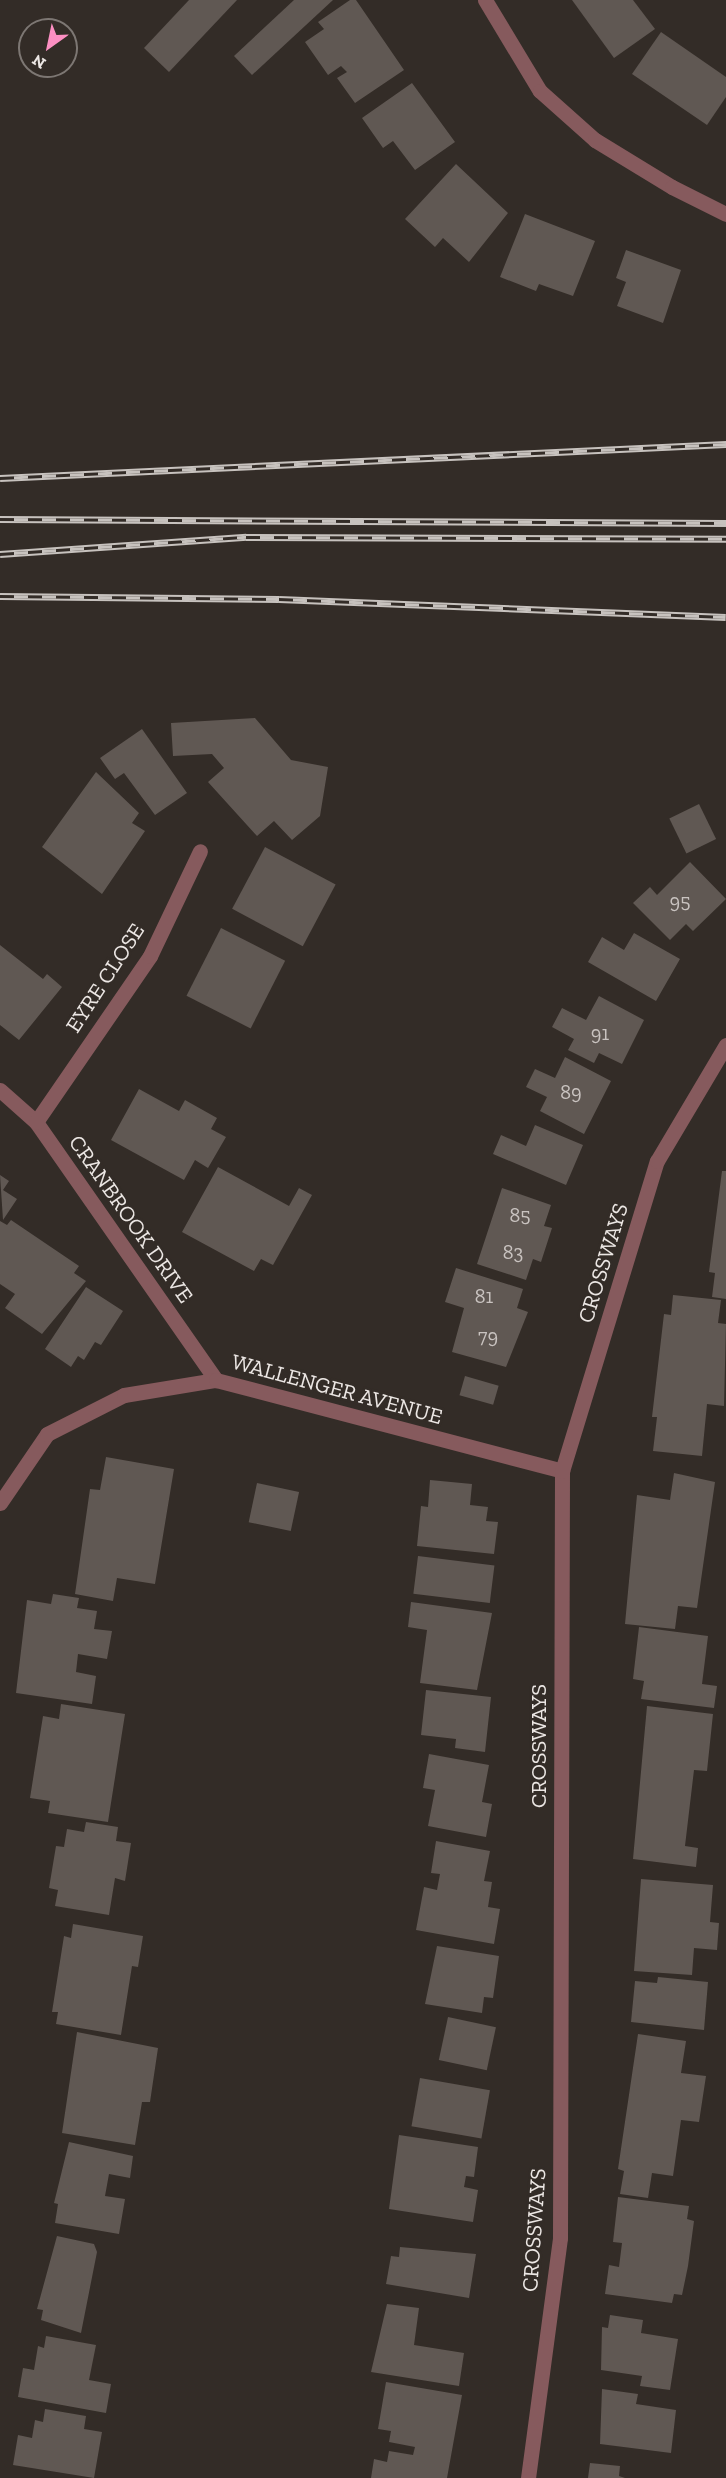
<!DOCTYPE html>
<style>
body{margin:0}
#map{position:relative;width:726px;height:2478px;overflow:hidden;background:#332c27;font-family:"Zilla Slab",serif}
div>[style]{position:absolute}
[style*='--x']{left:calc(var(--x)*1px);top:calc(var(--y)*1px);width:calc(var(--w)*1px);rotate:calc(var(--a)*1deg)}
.building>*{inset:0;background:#605853;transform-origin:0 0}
.minor>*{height:15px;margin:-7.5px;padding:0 7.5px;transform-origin:7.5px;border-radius:7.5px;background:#865a5d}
.rail>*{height:7px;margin-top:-3.5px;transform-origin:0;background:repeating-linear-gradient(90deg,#332c27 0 14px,#c7c2be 0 28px);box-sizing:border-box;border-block:2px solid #c7c2be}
span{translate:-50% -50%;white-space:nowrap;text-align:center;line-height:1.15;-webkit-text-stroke:5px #332c27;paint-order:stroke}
.number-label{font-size:20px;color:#c9c3c0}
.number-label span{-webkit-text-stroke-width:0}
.street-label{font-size:22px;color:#ece7e4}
.north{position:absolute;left:18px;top:18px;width:60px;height:60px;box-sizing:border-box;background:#332c27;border:2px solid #7d7773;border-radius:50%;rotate:213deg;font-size:16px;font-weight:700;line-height:24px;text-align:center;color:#ece7e4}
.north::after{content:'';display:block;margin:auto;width:21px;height:27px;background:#fc8fc2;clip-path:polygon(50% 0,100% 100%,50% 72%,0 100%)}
</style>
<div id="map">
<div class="building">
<i style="clip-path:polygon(189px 0,237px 0,169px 72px,144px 48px)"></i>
<i style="clip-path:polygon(294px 0,333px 0,252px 75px,234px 56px)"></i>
<i style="clip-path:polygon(350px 0,356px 0,404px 70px,355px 103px,337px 78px,347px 72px,341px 66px,328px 75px,305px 42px,324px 29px,318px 22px)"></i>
<i style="clip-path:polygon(572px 0,633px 0,655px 29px,614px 58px)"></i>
<i style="clip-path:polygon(661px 32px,726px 77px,726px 97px,707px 125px,632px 74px)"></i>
<i style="clip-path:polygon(412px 83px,455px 142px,415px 170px,393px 141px,383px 148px,362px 118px)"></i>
<i style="clip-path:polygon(456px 164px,508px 213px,469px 262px,443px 238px,435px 247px,405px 219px)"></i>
<i style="clip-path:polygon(525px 214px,595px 241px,573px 296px,539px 284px,536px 291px,500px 277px)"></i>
<i style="clip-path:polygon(626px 250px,681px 270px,663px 323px,617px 306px,626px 282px,616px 278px)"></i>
<i style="clip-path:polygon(255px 718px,291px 760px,328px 767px,320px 816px,292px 840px,274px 821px,257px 836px,208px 782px,224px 768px,212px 754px,173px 756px,171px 723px)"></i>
<i style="clip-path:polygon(142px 729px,187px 793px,155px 815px,124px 773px,115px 779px,100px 758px)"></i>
<i style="clip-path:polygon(96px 772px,139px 813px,132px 823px,145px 831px,102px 894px,42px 847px)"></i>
<i style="left:699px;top:804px;width:39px;height:33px;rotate:64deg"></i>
<i style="left:265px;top:847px;width:80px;height:70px;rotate:28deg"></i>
<i style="clip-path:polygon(690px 862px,726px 899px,693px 931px,686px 924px,670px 940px,633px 903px,650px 887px,657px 895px)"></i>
<i style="left:221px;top:928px;width:72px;height:76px;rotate:27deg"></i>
<i style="clip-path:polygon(634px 933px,680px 959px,656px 1001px,588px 962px,602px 937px,624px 950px)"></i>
<i style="clip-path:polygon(0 945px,43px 979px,47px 974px,62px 987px,19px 1040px,0 1025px)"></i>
<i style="clip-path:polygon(599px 996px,644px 1020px,622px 1064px,599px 1053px,594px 1063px,568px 1050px,574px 1039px,552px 1027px,562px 1008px,586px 1020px)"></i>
<i style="clip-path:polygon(565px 1057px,611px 1081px,584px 1134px,540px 1111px,547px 1097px,526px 1087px,535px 1069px,555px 1078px)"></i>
<i style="clip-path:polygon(139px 1089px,179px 1111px,185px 1100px,217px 1118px,211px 1129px,226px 1137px,208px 1168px,195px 1160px,184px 1180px,111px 1140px)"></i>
<i style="clip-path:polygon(535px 1125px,583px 1145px,566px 1185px,493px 1154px,501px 1135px,526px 1146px)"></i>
<i style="clip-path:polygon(218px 1167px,289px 1206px,299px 1188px,312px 1195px,273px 1265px,261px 1259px,254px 1271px,182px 1232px)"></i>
<i style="clip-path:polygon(722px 1171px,726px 1171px,726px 1299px,712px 1297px,715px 1273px,709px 1272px)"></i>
<i style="clip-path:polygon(0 1175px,9px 1181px,3px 1190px,17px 1199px,3px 1220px)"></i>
<i style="clip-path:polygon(502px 1188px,551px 1205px,544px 1226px,552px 1228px,541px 1262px,533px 1259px,526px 1280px,477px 1264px)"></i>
<i style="clip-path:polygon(11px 1220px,79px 1266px,74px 1273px,86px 1281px,42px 1334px,5px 1308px,15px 1294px,0 1284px,0 1221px,7px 1225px)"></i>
<i style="clip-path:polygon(456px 1268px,523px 1289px,517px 1308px,528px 1312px,506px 1367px,452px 1352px,464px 1308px,445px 1302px)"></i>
<i style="clip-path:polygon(86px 1287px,123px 1311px,101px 1345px,95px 1342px,84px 1360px,78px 1356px,71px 1367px,45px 1349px)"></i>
<i style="clip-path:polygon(673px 1295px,721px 1300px,718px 1323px,726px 1324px,724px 1406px,707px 1404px,702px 1456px,653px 1451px,657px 1417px,652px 1417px,664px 1314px,671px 1315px)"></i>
<i style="left:465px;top:1376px;width:35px;height:20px;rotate:16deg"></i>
<i style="clip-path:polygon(106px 1457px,174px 1469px,155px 1584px,117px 1578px,113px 1601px,75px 1594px,90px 1489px,100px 1490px)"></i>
<i style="clip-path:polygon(674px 1473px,715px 1482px,697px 1608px,678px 1606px,675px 1629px,625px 1624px,637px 1495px,670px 1500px)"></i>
<i style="clip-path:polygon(430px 1480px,472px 1484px,470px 1505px,488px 1507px,486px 1521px,498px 1522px,494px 1554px,417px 1546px,421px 1506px,428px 1507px)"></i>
<i style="left:257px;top:1483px;width:43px;height:40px;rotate:12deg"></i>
<i style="left:418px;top:1556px;width:77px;height:38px;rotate:7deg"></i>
<i style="clip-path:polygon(53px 1594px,79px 1598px,77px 1608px,97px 1611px,94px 1629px,112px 1631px,107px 1659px,78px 1654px,76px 1672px,96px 1676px,92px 1704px,16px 1693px,27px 1600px,51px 1604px)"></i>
<i style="clip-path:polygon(411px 1602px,492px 1613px,477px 1690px,420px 1683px,427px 1630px,408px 1627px)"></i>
<i style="clip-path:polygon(639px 1627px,708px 1636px,702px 1684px,717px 1686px,714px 1708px,641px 1699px,644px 1681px,633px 1679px)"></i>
<i style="clip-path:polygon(426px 1690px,491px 1697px,485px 1752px,455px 1748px,456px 1739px,421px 1735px)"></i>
<i style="clip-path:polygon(61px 1704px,125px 1714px,108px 1822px,48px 1813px,50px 1801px,30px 1798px,43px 1716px,59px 1719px)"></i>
<i style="clip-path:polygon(647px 1706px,713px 1714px,707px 1771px,694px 1770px,685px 1846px,698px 1848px,696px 1867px,633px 1859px)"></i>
<i style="clip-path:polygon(429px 1754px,489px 1765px,482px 1802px,492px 1804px,486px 1837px,428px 1826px,435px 1790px,423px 1788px)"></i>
<i style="clip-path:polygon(86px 1822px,118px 1827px,116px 1841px,131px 1843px,125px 1881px,115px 1878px,109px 1915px,55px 1906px,58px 1890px,49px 1888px,56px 1846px,64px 1847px,67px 1829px,84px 1832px)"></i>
<i style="clip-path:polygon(436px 1841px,490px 1851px,484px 1881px,492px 1882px,488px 1907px,500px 1909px,494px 1944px,416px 1930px,424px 1887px,437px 1890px,440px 1874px,431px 1873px)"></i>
<i style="clip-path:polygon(641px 1879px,713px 1885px,710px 1922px,719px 1923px,717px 1950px,694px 1948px,692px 1975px,634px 1971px)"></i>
<i style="clip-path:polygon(73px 1924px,143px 1936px,138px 1967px,132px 1966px,121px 2035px,56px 2024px,58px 2012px,52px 2012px,64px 1936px,71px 1938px)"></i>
<i style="clip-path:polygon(437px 1946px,499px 1956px,493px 1998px,484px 1997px,482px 2013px,425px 2004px)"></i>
<i style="clip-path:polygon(658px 1977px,708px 1982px,704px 2030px,631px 2022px,635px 1981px,657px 1983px)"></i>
<i style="left:448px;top:2017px;width:49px;height:44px;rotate:12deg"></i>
<i style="clip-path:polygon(77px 2032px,158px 2048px,150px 2102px,142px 2102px,135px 2145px,62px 2133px)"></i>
<i style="clip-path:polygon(638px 2034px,686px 2041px,681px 2073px,706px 2076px,699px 2122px,681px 2120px,673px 2176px,652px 2173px,648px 2198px,620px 2194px,624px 2171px,618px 2169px)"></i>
<i style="left:420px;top:2078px;width:71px;height:49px;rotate:10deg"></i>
<i style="clip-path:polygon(399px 2135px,478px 2147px,474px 2177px,466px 2176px,464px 2187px,478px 2190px,473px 2222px,389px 2209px)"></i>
<i style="clip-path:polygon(69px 2142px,133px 2156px,130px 2178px,109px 2174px,105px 2196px,125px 2199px,119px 2234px,55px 2223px,58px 2204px,54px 2203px)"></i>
<i style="clip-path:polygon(618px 2197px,689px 2206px,687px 2219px,694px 2221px,688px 2266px,682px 2295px,674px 2294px,672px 2303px,605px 2294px,609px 2265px,619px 2267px,622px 2243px,613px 2242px)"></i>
<i style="clip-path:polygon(57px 2236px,94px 2244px,97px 2252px,81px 2333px,41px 2320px,43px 2310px,37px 2309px)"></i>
<i style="clip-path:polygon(400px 2247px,476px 2254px,469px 2298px,386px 2284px,391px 2256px,399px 2257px)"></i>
<i style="clip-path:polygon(387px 2304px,419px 2308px,414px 2345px,464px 2353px,459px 2386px,371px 2372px)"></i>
<i style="clip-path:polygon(610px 2315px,643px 2320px,641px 2333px,678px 2339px,670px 2390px,640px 2386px,642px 2376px,601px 2370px,602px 2327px,608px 2328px)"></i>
<i style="clip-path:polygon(46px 2336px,96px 2345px,89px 2380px,111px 2384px,106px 2413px,18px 2397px,23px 2368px,34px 2370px,38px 2346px,44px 2348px)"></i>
<i style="clip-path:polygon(386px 2382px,462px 2395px,447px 2478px,371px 2478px,374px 2459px,387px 2462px,389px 2451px,413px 2455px,415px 2447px,389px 2442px,391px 2431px,378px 2429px)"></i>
<i style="clip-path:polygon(602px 2389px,638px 2394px,636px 2404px,676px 2410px,671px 2453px,600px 2444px)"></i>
<i style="clip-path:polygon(45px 2409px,86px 2416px,84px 2429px,102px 2432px,94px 2478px,13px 2465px,18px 2435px,32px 2438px,35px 2420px,43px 2422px)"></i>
<i style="clip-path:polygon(590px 2463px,620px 2466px,619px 2476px,625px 2478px,588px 2478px)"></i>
</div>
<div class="minor">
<i style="--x:485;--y:0;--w:106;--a:58.9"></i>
<i style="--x:540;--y:91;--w:74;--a:41.7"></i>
<i style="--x:595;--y:140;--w:90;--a:31.4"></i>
<i style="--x:672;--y:187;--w:60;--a:26.6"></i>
<i style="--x:0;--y:1090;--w:48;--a:41.6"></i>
<i style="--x:36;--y:1122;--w:315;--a:55.1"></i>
<i style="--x:36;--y:1122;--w:201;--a:-55.5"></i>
<i style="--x:150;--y:956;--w:116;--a:-64.5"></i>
<i style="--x:0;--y:1503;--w:83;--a:-55.7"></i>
<i style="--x:47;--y:1434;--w:86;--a:-26.9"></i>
<i style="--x:124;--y:1395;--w:93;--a:-9.3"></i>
<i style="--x:216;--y:1380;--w:358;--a:14.7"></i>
<i style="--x:528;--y:2478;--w:242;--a:-82.4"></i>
<i style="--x:560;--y:2238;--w:767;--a:-89.85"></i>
<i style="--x:562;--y:1471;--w:324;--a:-73"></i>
<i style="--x:657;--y:1161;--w:135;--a:-59.3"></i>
</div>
<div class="rail">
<i style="--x:0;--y:478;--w:727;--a:-2.68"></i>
<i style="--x:0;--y:519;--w:726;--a:0.32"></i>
<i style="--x:0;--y:554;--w:247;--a:-4"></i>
<i style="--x:246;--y:537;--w:480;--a:0.2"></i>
<i style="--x:0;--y:596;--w:279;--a:0.6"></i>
<i style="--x:279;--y:599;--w:447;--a:2.3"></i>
</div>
<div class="number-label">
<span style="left:680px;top:901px">95</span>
<span style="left:600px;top:1033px">91</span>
<span style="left:571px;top:1092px">89</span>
<span style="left:520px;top:1215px">85</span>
<span style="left:513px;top:1252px">83</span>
<span style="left:484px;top:1296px">81</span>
<span style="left:488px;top:1336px">79</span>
</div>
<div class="street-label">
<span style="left:105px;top:978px;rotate:-57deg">EYRE CLOSE</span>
<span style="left:131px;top:1219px;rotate:55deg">CRANBROOK DRIVE</span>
<span style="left:603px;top:1263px;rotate:-73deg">CROSSWAYS</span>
<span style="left:337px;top:1389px;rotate:15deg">WALLENGER AVENUE</span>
<span style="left:539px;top:1746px;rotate:-90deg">CROSSWAYS</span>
<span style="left:534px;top:2230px;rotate:-86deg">CROSSWAYS</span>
</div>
<div class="north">N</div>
</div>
